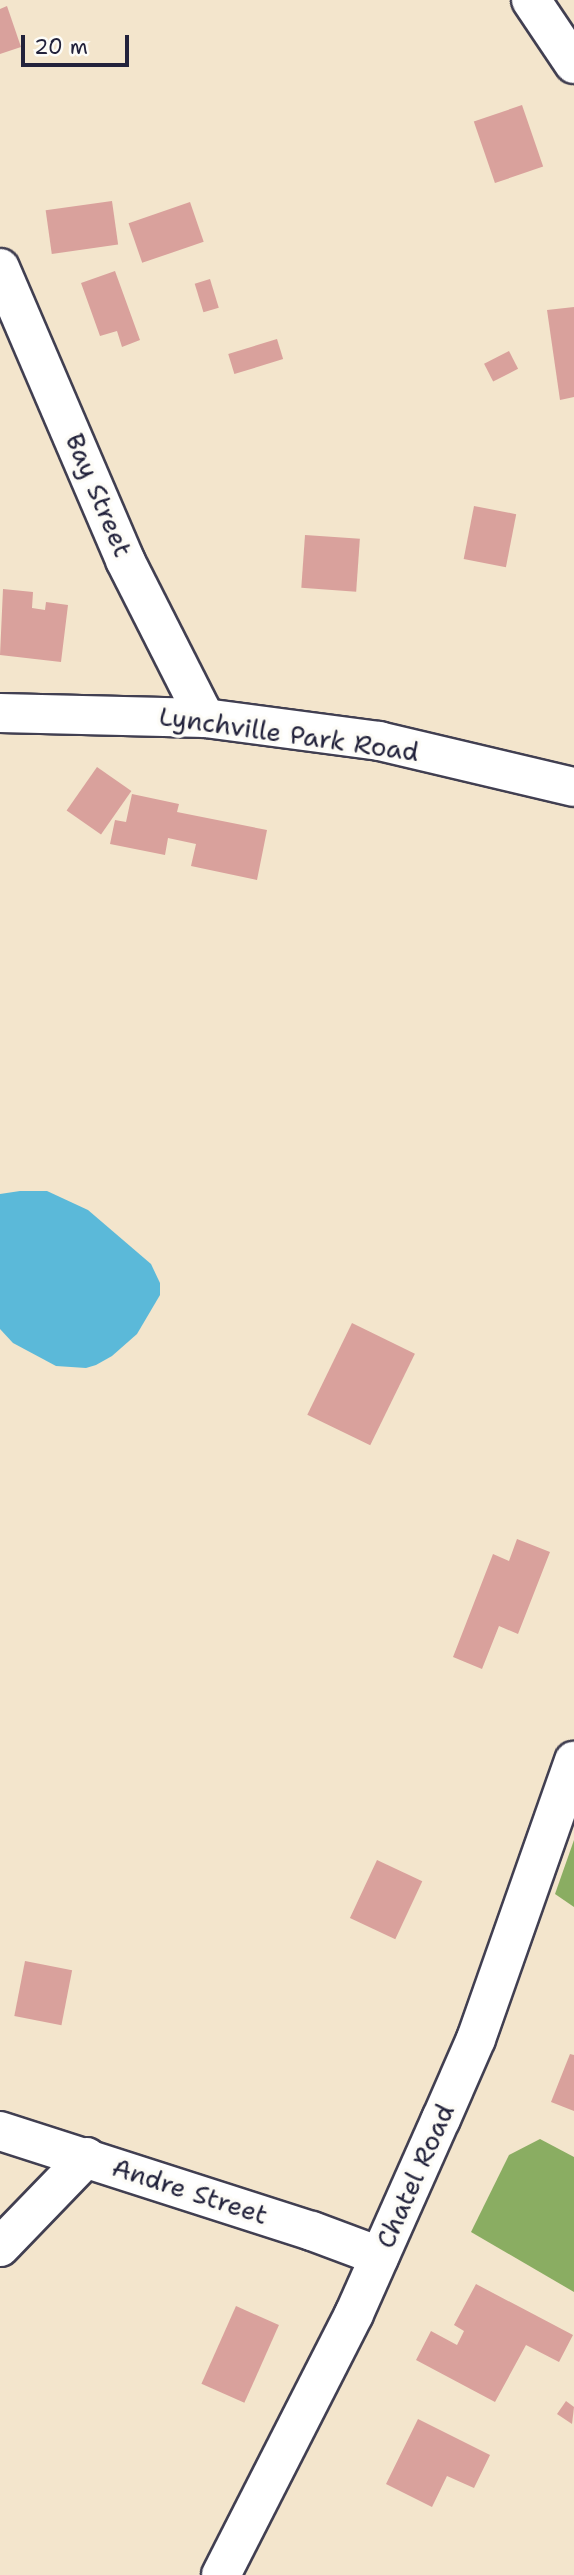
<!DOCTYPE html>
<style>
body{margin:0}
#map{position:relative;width:574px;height:2575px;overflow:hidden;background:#f3e5cc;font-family:"Shantell Sans",sans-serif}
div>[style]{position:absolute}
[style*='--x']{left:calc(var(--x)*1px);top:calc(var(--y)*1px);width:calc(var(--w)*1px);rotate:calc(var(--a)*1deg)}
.forest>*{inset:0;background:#8aad62}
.water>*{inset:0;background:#5bb9d9}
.building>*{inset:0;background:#d9a19c;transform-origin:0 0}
.roads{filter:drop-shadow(2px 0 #413f51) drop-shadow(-2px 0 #413f51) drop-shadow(0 2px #413f51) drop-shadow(0 -2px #413f51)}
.street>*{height:38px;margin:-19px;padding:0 19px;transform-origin:19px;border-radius:19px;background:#fff}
span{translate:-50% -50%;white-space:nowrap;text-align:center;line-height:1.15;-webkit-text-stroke:7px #fdfcf7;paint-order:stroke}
.street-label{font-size:26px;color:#22223b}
.scale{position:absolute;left:21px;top:35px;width:108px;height:32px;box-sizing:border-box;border:4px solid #22223b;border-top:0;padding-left:9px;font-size:21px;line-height:24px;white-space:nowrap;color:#22223b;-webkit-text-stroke:5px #fdfcf7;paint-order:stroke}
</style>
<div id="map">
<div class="forest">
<i style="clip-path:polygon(574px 1840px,574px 1907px,555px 1894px)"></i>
<i style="clip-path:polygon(540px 2139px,574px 2157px,574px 2292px,471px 2232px,509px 2155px)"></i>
</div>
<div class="water">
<i style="clip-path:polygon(20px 1191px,47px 1191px,88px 1210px,151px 1264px,160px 1283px,160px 1295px,137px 1334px,112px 1356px,96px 1365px,86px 1368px,56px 1366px,13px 1343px,0 1329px,0 1194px)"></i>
</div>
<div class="building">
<i style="clip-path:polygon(7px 6px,21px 47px,0 54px,0 9px)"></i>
<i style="left:522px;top:105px;width:65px;height:51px;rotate:71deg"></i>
<i style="left:112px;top:201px;width:44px;height:67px;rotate:82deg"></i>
<i style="left:190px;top:202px;width:42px;height:65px;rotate:71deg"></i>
<i style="clip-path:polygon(115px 271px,140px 340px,122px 347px,117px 331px,100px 336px,81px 283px)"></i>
<i style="left:210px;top:279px;width:30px;height:16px;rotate:73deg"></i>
<i style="clip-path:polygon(574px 307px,574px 397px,560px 400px,547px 310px)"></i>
<i style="left:277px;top:339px;width:21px;height:51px;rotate:73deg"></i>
<i style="left:509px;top:351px;width:20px;height:28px;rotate:63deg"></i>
<i style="left:474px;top:506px;width:43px;height:54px;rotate:11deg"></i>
<i style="left:305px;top:535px;width:55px;height:53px;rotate:4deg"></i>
<i style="clip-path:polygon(3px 589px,33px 592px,32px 608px,45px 610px,46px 602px,68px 605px,61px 662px,0 655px)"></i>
<i style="left:97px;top:767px;width:42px;height:53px;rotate:35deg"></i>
<i style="clip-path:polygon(132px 794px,179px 804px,177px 812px,267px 830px,257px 880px,191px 866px,196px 844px,168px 838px,165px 855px,110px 844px,115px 820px,126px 822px)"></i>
<i style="left:352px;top:1323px;width:70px;height:102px;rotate:26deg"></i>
<i style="clip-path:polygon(517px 1539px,550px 1552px,518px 1634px,499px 1626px,482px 1669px,453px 1657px,493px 1554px,509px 1561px)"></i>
<i style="left:377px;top:1860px;width:50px;height:64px;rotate:25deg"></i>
<i style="left:25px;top:1961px;width:48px;height:56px;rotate:11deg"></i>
<i style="clip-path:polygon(570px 2054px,574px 2055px,574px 2111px,551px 2102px)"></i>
<i style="clip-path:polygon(476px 2284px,573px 2335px,559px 2362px,526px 2345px,495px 2402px,416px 2360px,431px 2331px,457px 2345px,464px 2331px,454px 2325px)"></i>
<i style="left:236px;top:2306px;width:47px;height:85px;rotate:24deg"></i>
<i style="clip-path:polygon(566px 2401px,574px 2407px,572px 2424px,557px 2414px)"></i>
<i style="clip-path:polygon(418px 2419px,490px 2455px,474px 2488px,447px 2476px,432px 2507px,386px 2484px)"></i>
</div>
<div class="roads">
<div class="street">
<i style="--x:531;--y:0;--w:77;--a:56.1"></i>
<i style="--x:0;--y:268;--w:318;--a:66.8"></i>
<i style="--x:125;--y:560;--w:177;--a:63.1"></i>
<i style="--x:0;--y:713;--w:205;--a:1.4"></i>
<i style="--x:205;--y:718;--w:176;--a:7.5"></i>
<i style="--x:379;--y:741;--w:200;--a:13.3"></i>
<i style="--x:0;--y:2131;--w:328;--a:17.8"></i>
<i style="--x:312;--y:2231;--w:72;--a:20.5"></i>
<i style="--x:0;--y:2247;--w:125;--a:-46"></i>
<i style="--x:221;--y:2575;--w:293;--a:-63"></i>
<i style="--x:354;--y:2314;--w:214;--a:-66"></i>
<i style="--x:441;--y:2119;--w:87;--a:-66.4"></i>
<i style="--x:476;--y:2039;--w:295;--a:-70.6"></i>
</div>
</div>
<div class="street-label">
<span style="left:99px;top:495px;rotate:67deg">Bay Street</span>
<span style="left:289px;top:734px;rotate:8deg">Lynchville Park Road</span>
<span style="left:415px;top:2176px;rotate:-66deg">Chatel Road</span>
<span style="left:190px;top:2191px;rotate:18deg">Andre Street</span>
</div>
<div class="scale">20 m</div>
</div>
